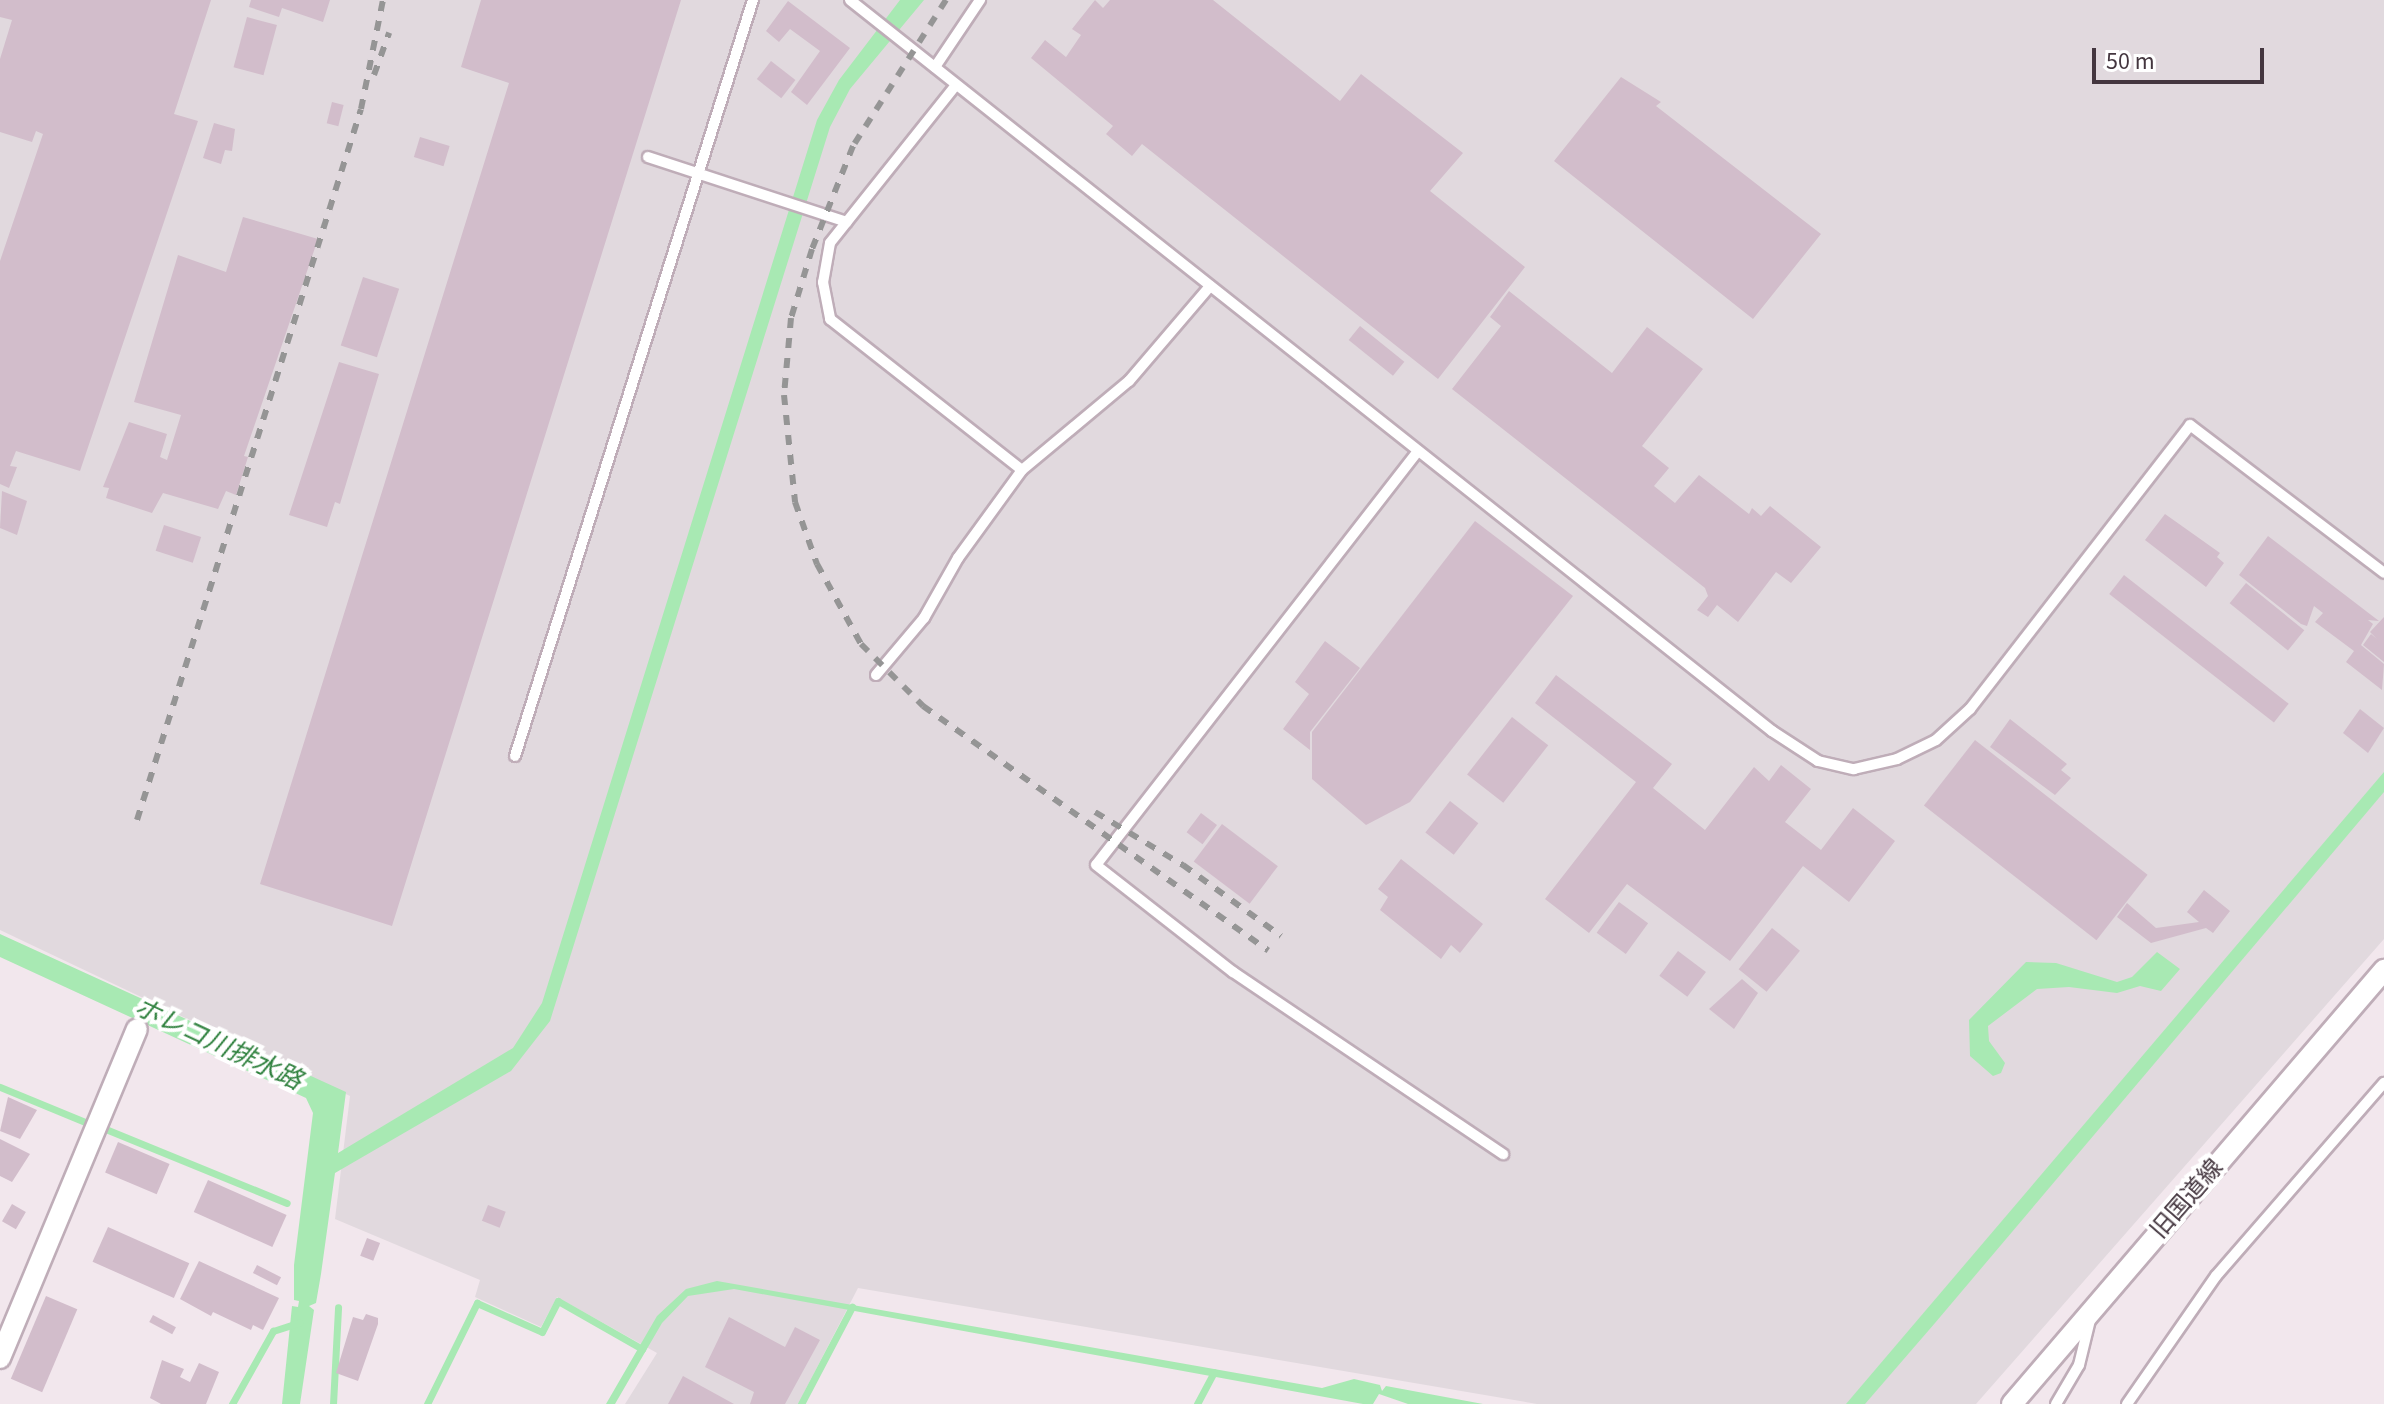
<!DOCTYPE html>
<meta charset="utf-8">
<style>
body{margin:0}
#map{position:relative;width:2384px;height:1404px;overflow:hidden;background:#f2e7ed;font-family:"Source Sans 3","Noto Sans JP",sans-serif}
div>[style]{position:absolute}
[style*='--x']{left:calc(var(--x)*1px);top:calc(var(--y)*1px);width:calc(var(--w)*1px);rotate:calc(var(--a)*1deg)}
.industrial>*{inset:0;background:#e1d9de}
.water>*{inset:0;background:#a8e9b3}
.stream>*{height:7px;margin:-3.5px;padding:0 3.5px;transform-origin:3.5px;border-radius:3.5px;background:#a8e9b3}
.building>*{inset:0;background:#d2bdcb;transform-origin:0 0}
.roads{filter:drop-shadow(2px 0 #bfadb8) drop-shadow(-2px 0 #bfadb8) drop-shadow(0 2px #bfadb8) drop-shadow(0 -2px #bfadb8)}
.service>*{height:10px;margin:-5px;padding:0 5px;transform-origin:5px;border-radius:5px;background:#fff}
.minor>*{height:20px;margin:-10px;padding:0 10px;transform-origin:10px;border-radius:10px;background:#fff}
.rail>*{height:6px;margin-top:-3px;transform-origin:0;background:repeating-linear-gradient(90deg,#959595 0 10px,transparent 0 20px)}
span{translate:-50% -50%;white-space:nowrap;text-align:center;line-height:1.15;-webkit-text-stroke:8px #fff;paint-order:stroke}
.street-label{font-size:24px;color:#44363f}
.water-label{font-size:26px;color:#2f813e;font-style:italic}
.scale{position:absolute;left:2092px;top:48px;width:172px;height:36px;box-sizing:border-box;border:4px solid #44363f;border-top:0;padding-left:10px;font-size:24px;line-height:28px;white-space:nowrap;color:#44363f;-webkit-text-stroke:6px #fff;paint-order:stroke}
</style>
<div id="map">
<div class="industrial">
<i style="clip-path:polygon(0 0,2384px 0,2384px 939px,1976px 1404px,1537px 1404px,858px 1288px,798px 1404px,625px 1404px,657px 1353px,557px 1297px,541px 1327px,475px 1297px,480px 1280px,335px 1219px,350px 1096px,0 930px)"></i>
</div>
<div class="water">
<i style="clip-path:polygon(900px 0,924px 0,850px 89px,830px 127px,550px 1021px,511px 1071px,335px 1173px,321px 1274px,316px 1303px,309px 1306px,314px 1310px,300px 1404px,282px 1404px,292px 1306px,298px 1307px,299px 1301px,294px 1300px,294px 1265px,313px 1113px,306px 1098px,0 957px,0 934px,346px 1092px,338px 1153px,513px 1048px,542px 1003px,817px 120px,839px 80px)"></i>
<i style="clip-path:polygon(2384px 772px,2384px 792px,1935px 1323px,1865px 1404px,1846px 1404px)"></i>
<i style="clip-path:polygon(2157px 952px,2180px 969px,2161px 991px,2140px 986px,2117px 993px,2069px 987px,2037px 989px,1988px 1026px,1989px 1041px,2005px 1063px,2001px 1073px,1993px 1076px,1970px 1056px,1969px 1020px,2026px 962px,2056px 963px,2117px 982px,2132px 977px)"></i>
<i style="clip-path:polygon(717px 1281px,1322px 1388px,1354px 1379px,1380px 1385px,1382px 1391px,1386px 1386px,1483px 1404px,1408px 1404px,1379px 1394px,1373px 1404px,1363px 1404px,734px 1289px,688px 1296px,662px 1323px,615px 1404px,606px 1404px,657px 1316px,686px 1289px)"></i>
</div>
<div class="stream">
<i style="--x:0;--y:1087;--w:92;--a:22.4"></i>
<i style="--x:108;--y:1130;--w:193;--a:22.2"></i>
<i style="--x:232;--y:1404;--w:84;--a:-60.7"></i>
<i style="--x:273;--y:1331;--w:28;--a:-18"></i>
<i style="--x:333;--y:1404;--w:97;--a:-87"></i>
<i style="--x:427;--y:1404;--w:113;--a:-63.7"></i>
<i style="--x:477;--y:1303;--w:71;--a:24"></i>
<i style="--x:542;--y:1332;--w:35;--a:-63"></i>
<i style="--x:558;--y:1301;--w:97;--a:29.7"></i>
<i style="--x:801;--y:1404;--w:110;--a:-62.3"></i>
<i style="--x:1197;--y:1404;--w:36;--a:-62"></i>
</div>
<div class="building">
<i style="clip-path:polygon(0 0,211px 0,174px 114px,198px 121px,80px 471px,16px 451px,10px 466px,17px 467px,9px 488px,0 484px,0 261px,43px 134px,36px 131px,32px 142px,0 132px,0 59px,12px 20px,0 17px)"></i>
<i style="clip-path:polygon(251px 0,330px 0,323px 22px,282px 8px,279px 17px,249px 7px)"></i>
<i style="clip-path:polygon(481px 0,681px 0,392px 926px,260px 884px,509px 83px,461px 67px)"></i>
<i style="clip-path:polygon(1095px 0,1103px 8px,1110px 0,1213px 0,1340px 101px,1361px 74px,1463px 153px,1430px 191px,1525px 267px,1438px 379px,1142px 144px,1132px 156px,1106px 134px,1113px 126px,1031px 58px,1045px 40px,1066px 57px,1081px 35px,1072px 29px)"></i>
<i style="clip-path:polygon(788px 1px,850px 48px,807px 105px,791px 92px,820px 51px,790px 29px,779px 42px,766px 31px)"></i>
<i style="left:247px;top:17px;width:31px;height:52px;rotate:15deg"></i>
<i style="left:771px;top:61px;width:31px;height:23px;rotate:38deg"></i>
<i style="clip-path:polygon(1621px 77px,1661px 102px,1656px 106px,1821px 234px,1753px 319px,1554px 161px)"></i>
<i style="left:332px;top:102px;width:12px;height:22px;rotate:14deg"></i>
<i style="clip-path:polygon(214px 123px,235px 129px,232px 151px,225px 150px,221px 164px,203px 158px)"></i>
<i style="left:420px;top:137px;width:31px;height:21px;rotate:17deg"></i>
<i style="clip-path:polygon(243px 217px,318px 239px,244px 456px,248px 457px,236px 495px,226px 491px,218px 509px,163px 493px,152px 513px,106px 498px,109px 488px,103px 487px,129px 422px,167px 434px,160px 457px,167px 460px,181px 415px,134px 402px,178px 255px,226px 272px)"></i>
<i style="left:363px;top:277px;width:38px;height:72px;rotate:18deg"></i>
<i style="clip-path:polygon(1509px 291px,1612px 373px,1647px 327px,1703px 369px,1642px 446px,1669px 468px,1654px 486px,1675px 503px,1699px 475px,1749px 514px,1752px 508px,1761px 516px,1770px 506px,1821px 547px,1791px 583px,1776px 572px,1738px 622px,1717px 605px,1708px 617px,1697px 610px,1708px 596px,1705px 588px,1452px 389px,1501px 326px,1490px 317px)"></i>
<i style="left:1360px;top:326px;width:57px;height:18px;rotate:39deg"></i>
<i style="clip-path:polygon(339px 362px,379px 374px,340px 504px,335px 502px,327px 527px,289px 515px)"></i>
<i style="clip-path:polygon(2px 491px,27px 501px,17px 535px,0 528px)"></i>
<i style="clip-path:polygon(2165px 514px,2220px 553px,2217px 557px,2224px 563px,2206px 587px,2145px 540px)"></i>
<i style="clip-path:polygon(1475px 521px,1573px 596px,1410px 802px,1366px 825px,1312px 779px,1312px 732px)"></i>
<i style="left:164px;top:525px;width:39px;height:27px;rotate:18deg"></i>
<i style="clip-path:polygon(2268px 536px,2379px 621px,2368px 620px,2373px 624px,2361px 645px,2384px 664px,2382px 690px,2346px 662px,2354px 651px,2315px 622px,2323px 613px,2314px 606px,2307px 626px,2301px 624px,2239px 575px)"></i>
<i style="left:2124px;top:575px;width:209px;height:24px;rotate:38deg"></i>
<i style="left:2246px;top:583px;width:75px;height:26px;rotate:39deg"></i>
<i style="clip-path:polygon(2384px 617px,2384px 662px,2363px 645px,2371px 634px,2377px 639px,2370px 632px)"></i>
<i style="clip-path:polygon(1325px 641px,1360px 668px,1310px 732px,1310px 750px,1283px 729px,1309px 694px,1295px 682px)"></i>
<i style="clip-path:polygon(1556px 675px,1672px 764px,1653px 788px,1705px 830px,1754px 767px,1769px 781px,1781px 765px,1811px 789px,1785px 822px,1821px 850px,1853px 808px,1895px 841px,1849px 902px,1803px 866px,1730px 961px,1627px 884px,1589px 933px,1545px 899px,1636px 782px,1535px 703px)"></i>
<i style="clip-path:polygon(2360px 709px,2384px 728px,2368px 753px,2343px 733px)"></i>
<i style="left:1512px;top:717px;width:46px;height:73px;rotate:38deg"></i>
<i style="clip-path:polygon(2010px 719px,2067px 764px,2061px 770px,2071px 778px,2055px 795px,1990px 747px)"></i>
<i style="left:1975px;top:740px;width:219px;height:83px;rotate:38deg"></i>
<i style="left:1450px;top:801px;width:36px;height:40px;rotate:38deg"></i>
<i style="left:1201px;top:813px;width:20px;height:24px;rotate:37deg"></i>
<i style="left:1222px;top:824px;width:70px;height:47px;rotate:37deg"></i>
<i style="clip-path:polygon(1401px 859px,1483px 924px,1460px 953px,1451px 945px,1441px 959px,1380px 910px,1388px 897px,1378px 889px)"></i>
<i style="clip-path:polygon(2204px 890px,2230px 911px,2213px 933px,2206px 928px,2151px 943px,2117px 917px,2127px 903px,2156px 928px,2199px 922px,2187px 912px)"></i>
<i style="left:1619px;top:902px;width:36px;height:38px;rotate:36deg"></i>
<i style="left:1772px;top:928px;width:36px;height:53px;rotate:39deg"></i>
<i style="left:1678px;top:951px;width:35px;height:31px;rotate:37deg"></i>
<i style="clip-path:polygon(1742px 979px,1758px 993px,1734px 1029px,1709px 1009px)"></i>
<i style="clip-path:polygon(8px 1097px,37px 1110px,20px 1139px,0 1131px)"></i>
<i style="clip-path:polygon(0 1139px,30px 1154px,12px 1182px,0 1176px)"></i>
<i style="left:118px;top:1142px;width:56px;height:33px;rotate:23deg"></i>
<i style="left:208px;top:1180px;width:86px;height:35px;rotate:24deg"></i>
<i style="left:12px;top:1204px;width:16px;height:20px;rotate:30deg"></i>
<i style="left:488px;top:1205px;width:19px;height:17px;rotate:21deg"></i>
<i style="left:108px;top:1227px;width:89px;height:38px;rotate:24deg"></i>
<i style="left:367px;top:1238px;width:14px;height:19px;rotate:21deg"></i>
<i style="clip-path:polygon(199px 1261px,279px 1298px,263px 1330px,253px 1325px,251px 1330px,213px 1312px,211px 1316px,180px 1299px)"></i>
<i style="left:257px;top:1265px;width:27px;height:9px;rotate:27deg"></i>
<i style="left:46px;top:1296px;width:34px;height:90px;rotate:23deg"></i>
<i style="clip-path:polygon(366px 1314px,378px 1318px,378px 1324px,358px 1381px,336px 1373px,353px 1317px,363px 1320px)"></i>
<i style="left:153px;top:1315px;width:26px;height:8px;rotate:28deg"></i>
<i style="clip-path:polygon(729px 1317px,785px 1347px,795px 1327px,820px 1340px,785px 1404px,750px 1404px,754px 1392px,705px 1367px)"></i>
<i style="clip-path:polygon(162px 1360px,184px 1369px,180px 1377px,190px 1382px,199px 1363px,219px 1372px,206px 1404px,161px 1404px,150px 1398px)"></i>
<i style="clip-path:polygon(683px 1376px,734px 1404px,668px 1404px)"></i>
</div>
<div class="roads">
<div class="service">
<i style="--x:850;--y:0;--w:1177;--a:38.41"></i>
<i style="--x:1772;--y:731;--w:55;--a:33.1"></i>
<i style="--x:1818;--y:761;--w:37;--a:13"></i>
<i style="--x:1854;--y:769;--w:44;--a:-13.1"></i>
<i style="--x:1897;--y:759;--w:43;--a:-26"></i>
<i style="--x:1936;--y:740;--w:46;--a:-42.4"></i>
<i style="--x:1970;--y:709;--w:359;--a:-52.2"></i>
<i style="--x:2190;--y:425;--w:244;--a:37.3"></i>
<i style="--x:935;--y:67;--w:81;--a:-56.1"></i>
<i style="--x:956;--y:85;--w:202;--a:128.6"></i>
<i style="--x:830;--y:243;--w:40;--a:100"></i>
<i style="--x:823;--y:282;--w:38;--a:79"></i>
<i style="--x:830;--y:319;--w:244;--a:38.2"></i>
<i style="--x:648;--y:157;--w:209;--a:18.1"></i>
<i style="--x:1418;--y:451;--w:524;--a:127.87"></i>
<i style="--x:1096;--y:865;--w:174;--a:38"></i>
<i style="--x:1233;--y:972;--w:326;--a:34"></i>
<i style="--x:876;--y:675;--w:75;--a:-49.9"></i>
<i style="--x:924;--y:618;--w:69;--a:-60.5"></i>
<i style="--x:958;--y:558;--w:109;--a:-54"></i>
<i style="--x:1022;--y:470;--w:139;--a:-39.8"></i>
<i style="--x:1129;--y:381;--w:125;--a:-49.5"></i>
<i style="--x:515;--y:756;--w:793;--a:-72.53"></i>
<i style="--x:2056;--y:1404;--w:45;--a:-59.5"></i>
<i style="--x:2079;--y:1365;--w:46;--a:-76.3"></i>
<i style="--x:2127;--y:1404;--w:156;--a:-55.2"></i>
<i style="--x:2216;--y:1276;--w:256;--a:-49"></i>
</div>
<div class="minor">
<i style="--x:0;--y:1358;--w:356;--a:-67.4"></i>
<i style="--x:2012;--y:1404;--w:572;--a:-49.4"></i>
</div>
</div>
<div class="rail">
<i style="--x:946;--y:0;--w:173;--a:122.5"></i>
<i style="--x:853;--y:146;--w:111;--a:111.7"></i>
<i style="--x:812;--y:249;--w:72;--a:106.9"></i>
<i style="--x:791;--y:318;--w:77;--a:95.2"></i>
<i style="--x:784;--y:395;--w:108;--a:84.1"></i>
<i style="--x:795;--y:502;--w:66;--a:70.5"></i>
<i style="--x:817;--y:564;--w:91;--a:61.2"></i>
<i style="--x:861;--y:644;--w:88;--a:45"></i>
<i style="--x:923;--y:706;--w:423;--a:35.3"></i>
<i style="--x:374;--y:75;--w:45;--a:-70.3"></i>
<i style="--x:1095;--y:812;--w:103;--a:31.1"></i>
<i style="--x:1183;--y:865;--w:121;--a:35.9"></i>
<i style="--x:137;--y:820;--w:745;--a:-72.51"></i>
<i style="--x:361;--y:109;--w:111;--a:-78.6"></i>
</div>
<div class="street-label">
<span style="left:2187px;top:1199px;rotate:-49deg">旧国道線</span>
</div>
<div class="water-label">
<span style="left:218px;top:1044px;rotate:25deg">ホレコ川排水路</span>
</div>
<div class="scale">50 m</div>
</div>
